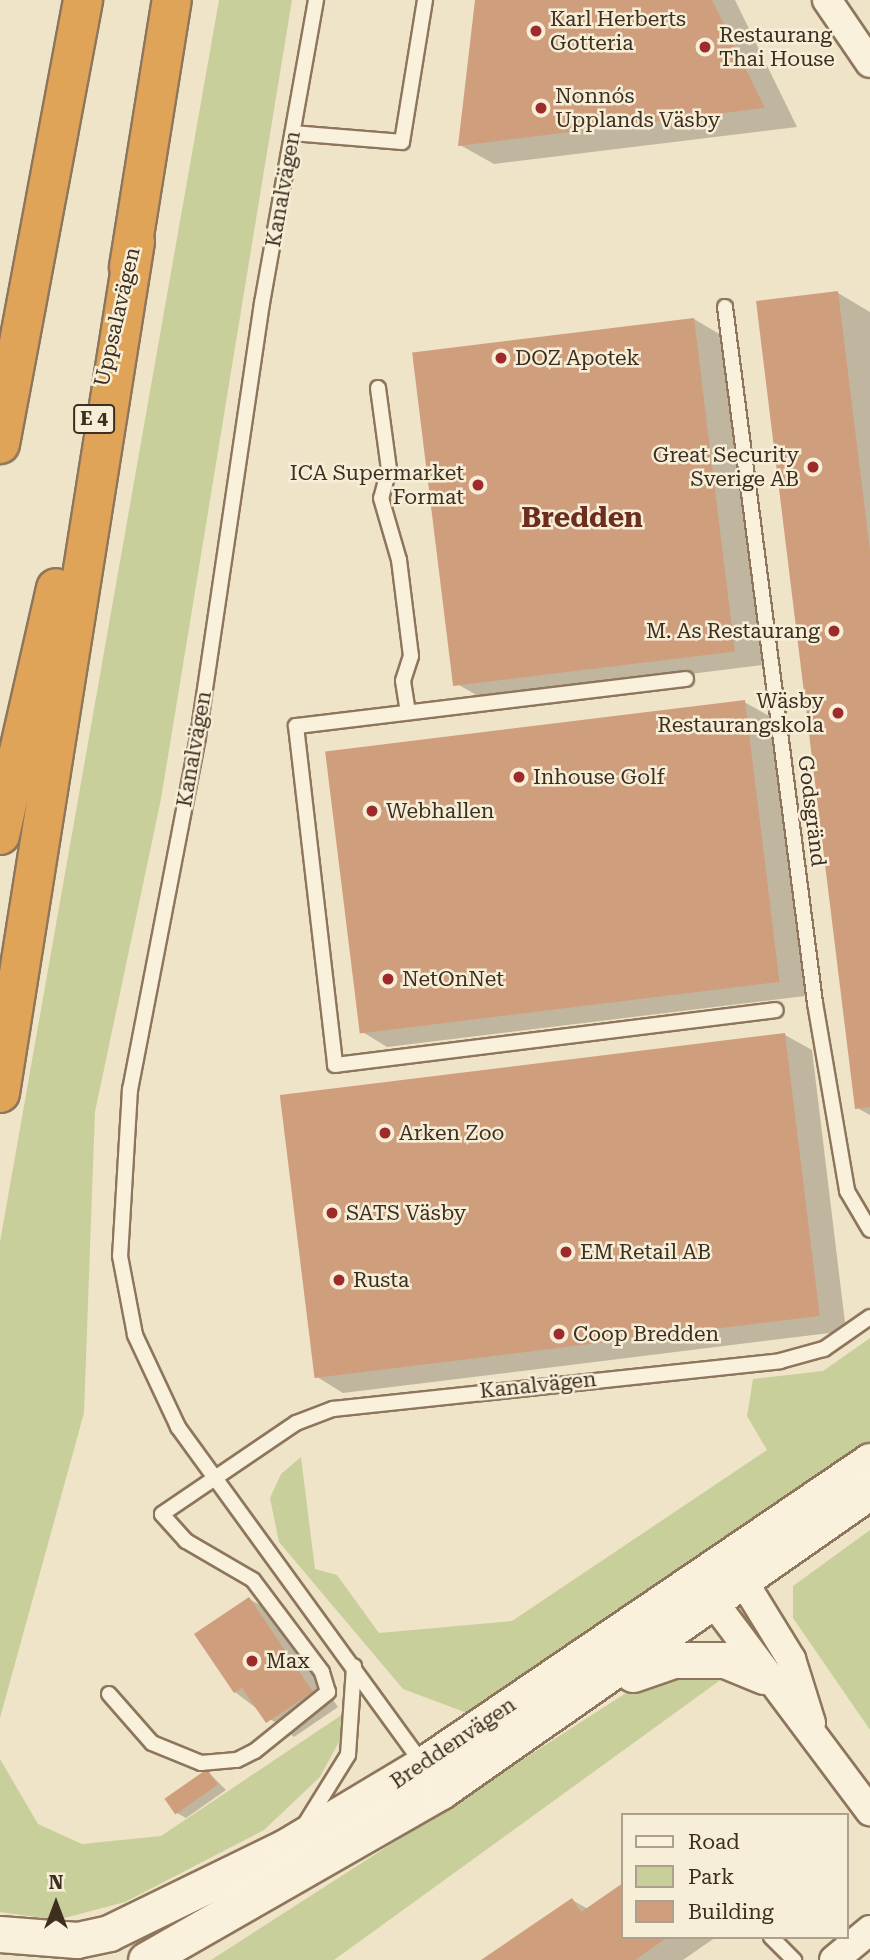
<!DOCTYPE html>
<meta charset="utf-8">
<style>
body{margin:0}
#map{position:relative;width:870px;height:1960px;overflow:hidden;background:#f0e4c8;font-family:"Roboto Serif",serif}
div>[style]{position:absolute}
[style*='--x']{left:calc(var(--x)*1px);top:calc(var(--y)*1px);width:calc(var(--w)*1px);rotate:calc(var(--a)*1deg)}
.green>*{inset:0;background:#c9cf9b}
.shadow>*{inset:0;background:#0003}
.building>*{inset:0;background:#cf9f7d;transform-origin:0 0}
.roads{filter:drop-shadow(2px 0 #8d765c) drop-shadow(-2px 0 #8d765c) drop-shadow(0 2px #8d765c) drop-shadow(0 -2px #8d765c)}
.service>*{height:14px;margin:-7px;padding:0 7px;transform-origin:7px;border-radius:7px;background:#faf1dc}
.minor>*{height:28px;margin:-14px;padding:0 14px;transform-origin:14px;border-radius:14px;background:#faf1dc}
.tertiary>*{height:35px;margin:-17.5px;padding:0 17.5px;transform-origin:17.5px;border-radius:17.5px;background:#faf1dc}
.motorway>*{height:38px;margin:-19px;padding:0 19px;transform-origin:19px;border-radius:19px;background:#e0a458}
.dots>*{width:19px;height:19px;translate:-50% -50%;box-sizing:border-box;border:4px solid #f7eed8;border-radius:50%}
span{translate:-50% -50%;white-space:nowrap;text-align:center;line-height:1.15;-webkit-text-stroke:5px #f7eed8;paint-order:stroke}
.shield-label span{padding:2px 5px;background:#f7eed8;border:2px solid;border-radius:5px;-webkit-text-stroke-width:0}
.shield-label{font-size:19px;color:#3d2e20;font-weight:700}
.poi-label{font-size:21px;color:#3d2e20}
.left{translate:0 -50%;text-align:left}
.right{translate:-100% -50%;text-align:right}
.street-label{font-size:21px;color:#3d2e20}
.district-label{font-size:28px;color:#6b2e1e;font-weight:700}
.legend{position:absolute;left:621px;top:1813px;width:228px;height:126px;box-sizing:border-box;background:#f7eed8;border:2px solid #ada18e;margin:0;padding:9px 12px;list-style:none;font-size:21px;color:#3d2e20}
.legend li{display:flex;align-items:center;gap:14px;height:35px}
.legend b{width:35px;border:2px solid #ada18e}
.north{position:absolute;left:21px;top:1869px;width:70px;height:70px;-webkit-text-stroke:5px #f7eed8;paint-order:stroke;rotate:0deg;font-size:19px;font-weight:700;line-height:28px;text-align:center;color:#3d2e20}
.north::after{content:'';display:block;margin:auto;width:24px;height:32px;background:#3d2e20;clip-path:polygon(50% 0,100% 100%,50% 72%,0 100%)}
</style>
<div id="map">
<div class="green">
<i style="clip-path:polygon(219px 0,292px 0,161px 799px,95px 1112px,84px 1413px,0 1718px,0 1242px)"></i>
<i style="clip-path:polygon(870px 1338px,870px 1445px,567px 1662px,467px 1713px,403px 1689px,279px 1542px,270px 1498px,281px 1474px,301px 1457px,315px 1569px,337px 1575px,379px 1633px,512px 1621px,767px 1450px,747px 1416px,753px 1379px,823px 1371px)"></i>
<i style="clip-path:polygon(870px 1530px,870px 1730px,793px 1618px,793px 1586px)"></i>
<i style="clip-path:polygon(686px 1671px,726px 1676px,334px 1960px,211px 1960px,643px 1682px)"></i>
<i style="clip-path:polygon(343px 1714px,340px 1740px,320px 1777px,264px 1830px,125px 1902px,57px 1920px,0 1912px,0 1759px,38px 1824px,82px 1844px,161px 1836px)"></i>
</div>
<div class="shadow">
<i style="clip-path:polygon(477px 0,735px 0,797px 127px,494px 164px,460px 145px)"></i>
<i style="clip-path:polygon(838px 293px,870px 312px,870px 1115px,857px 1108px)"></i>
<i style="clip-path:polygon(694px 319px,721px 335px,762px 665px,485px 700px,459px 685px)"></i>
<i style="clip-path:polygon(744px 702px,771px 717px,805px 996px,387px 1047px,361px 1031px)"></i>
<i style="clip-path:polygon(785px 1035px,812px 1050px,846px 1331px,343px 1393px,317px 1377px)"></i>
<i style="clip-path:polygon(249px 1599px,276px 1614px,338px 1707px,294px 1737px,235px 1692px)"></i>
<i style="clip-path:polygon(207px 1771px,226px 1790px,186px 1818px,177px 1813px)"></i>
<i style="clip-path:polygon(623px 1885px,623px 1937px,716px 1937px,683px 1960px,484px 1960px,572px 1900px,588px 1909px)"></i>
</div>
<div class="building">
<i style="clip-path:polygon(475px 0,712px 0,765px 108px,458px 146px)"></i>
<i style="clip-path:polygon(838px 291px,870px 551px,870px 1107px,855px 1109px,756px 301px)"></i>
<i style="left:694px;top:318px;width:336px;height:284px;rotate:83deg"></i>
<i style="left:745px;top:700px;width:284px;height:423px;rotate:83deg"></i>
<i style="left:785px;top:1033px;width:285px;height:509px;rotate:83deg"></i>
<i style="clip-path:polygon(249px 1597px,313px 1692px,266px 1723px,242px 1688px,234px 1693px,194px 1634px)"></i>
<i style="left:207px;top:1769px;width:19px;height:52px;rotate:55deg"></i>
<i style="clip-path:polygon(623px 1883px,623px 1937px,668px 1937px,635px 1960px,481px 1960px,572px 1898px,581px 1912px)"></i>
</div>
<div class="roads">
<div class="service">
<i style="--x:316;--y:0;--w:308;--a:100.1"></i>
<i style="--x:262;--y:303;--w:439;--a:98.4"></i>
<i style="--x:198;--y:737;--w:359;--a:100.9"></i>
<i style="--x:130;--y:1089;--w:167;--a:93.4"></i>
<i style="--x:120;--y:1256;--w:80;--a:79.2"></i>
<i style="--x:135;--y:1335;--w:102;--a:64.9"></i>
<i style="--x:178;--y:1427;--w:417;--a:54"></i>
<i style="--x:293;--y:133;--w:109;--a:4.7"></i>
<i style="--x:402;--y:142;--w:144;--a:-80.8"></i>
<i style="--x:725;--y:307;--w:702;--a:82.63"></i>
<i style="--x:815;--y:1003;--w:191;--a:80.3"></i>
<i style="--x:847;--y:1191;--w:45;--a:59.5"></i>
<i style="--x:378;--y:388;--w:82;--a:82.3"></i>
<i style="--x:389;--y:469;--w:30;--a:105"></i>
<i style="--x:381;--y:498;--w:65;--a:73.8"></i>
<i style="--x:399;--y:560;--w:97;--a:82.9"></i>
<i style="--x:411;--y:656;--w:26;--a:108"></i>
<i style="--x:403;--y:681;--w:31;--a:81"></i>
<i style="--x:686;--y:679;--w:393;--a:173.1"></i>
<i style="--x:296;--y:726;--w:341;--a:83.4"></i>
<i style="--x:335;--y:1065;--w:444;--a:-7.1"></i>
<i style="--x:109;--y:1694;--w:65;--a:48.7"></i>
<i style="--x:152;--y:1743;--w:53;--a:22.2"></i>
<i style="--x:201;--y:1763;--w:36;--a:-5"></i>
<i style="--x:237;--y:1760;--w:20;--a:-27"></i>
<i style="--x:255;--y:1751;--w:94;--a:-38.9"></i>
<i style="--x:328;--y:1692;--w:21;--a:-107"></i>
<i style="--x:322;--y:1672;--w:115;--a:-126.9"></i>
<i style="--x:253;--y:1580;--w:78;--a:-149.8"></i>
<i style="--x:186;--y:1541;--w:36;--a:-132"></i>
<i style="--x:162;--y:1514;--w:162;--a:-34.2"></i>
<i style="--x:296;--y:1423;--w:40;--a:-21"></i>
<i style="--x:333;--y:1409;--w:450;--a:-6.1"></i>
<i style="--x:780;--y:1361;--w:46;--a:-15.3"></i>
<i style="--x:824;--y:1349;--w:56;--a:-34.8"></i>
<i style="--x:307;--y:1821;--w:78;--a:-58.2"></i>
<i style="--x:348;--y:1755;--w:89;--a:-86.1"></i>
<i style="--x:771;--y:1937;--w:33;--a:45"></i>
</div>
<div class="minor">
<i style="--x:827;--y:0;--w:76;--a:55.7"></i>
<i style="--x:732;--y:1563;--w:113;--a:58.4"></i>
<i style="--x:791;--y:1659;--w:67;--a:72.6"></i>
<i style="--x:700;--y:1584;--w:284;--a:53.2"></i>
<i style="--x:834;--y:1960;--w:47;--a:-39.8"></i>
</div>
<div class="tertiary">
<i style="--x:633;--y:1674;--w:42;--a:-19.3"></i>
<i style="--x:673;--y:1660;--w:52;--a:0"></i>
<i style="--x:725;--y:1660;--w:42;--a:22.3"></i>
<i style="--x:0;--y:1934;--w:77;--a:4.5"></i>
<i style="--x:77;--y:1940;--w:33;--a:-12"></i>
<i style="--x:109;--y:1933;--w:198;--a:-26"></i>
<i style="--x:287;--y:1846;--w:160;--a:-30.9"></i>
<i style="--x:424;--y:1764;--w:539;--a:-34.19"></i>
<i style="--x:146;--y:1960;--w:340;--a:-29.8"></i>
<i style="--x:441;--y:1791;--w:523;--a:-34.97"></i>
</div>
<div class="motorway">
<i style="--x:129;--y:267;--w:270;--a:-80.9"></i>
<i style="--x:0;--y:444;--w:452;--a:-79.4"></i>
<i style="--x:0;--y:835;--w:253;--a:-77.2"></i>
<i style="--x:0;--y:1093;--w:862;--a:-80.99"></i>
</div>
</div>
<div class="dots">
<i style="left:536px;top:31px;background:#9e2a2b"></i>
<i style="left:705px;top:47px;background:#9e2a2b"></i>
<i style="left:541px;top:108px;background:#9e2a2b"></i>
<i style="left:501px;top:358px;background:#9e2a2b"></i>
<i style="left:813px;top:467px;background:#9e2a2b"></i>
<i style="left:478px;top:485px;background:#9e2a2b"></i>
<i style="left:834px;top:631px;background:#9e2a2b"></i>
<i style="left:838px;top:713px;background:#9e2a2b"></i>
<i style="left:519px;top:777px;background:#9e2a2b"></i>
<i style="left:372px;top:811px;background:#9e2a2b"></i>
<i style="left:388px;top:979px;background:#9e2a2b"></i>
<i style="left:385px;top:1133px;background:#9e2a2b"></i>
<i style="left:332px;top:1213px;background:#9e2a2b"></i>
<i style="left:566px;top:1252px;background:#9e2a2b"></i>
<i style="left:339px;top:1280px;background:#9e2a2b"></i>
<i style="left:559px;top:1334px;background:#9e2a2b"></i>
<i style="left:252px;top:1661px;background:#9e2a2b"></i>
</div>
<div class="shield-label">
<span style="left:94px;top:419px">E 4</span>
</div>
<div class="poi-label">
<span class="left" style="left:550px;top:31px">Karl Herberts<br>Gotteria</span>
<span class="left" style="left:719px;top:47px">Restaurang<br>Thai House</span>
<span class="left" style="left:555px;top:108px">Nonno´s<br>Upplands Väsby</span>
<span class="left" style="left:515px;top:358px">DOZ Apotek</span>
<span class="right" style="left:799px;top:467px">Great Security<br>Sverige AB</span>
<span class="right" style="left:464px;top:485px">ICA Supermarket<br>Format</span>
<span class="right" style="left:820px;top:631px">M. As Restaurang</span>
<span class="right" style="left:824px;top:713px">Wäsby<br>Restaurangskola</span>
<span class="left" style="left:533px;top:777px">Inhouse Golf</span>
<span class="left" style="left:386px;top:811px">Webhallen</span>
<span class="left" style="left:402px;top:979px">NetOnNet</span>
<span class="left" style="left:399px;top:1133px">Arken Zoo</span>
<span class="left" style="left:346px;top:1213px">SATS Väsby</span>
<span class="left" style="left:580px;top:1252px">EM Retail AB</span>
<span class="left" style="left:353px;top:1280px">Rusta</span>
<span class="left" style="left:573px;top:1334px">Coop Bredden</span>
<span class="left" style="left:266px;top:1661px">Max</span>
</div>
<div class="street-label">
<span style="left:283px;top:189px;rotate:-80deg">Kanalvägen</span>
<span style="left:117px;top:317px;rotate:-77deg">Uppsalavägen</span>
<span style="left:194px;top:749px;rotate:-80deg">Kanalvägen</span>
<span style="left:812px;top:811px;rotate:83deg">Godsgränd</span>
<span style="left:538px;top:1385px;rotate:-6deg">Kanalvägen</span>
<span style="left:453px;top:1743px;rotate:-34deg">Breddenvägen</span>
</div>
<div class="district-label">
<span style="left:582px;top:518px">Bredden</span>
</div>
<ul class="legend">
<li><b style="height:9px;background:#faf1dc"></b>Road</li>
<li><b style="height:19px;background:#c9cf9b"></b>Park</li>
<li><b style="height:19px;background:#cf9f7d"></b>Building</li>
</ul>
<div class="north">N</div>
</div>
